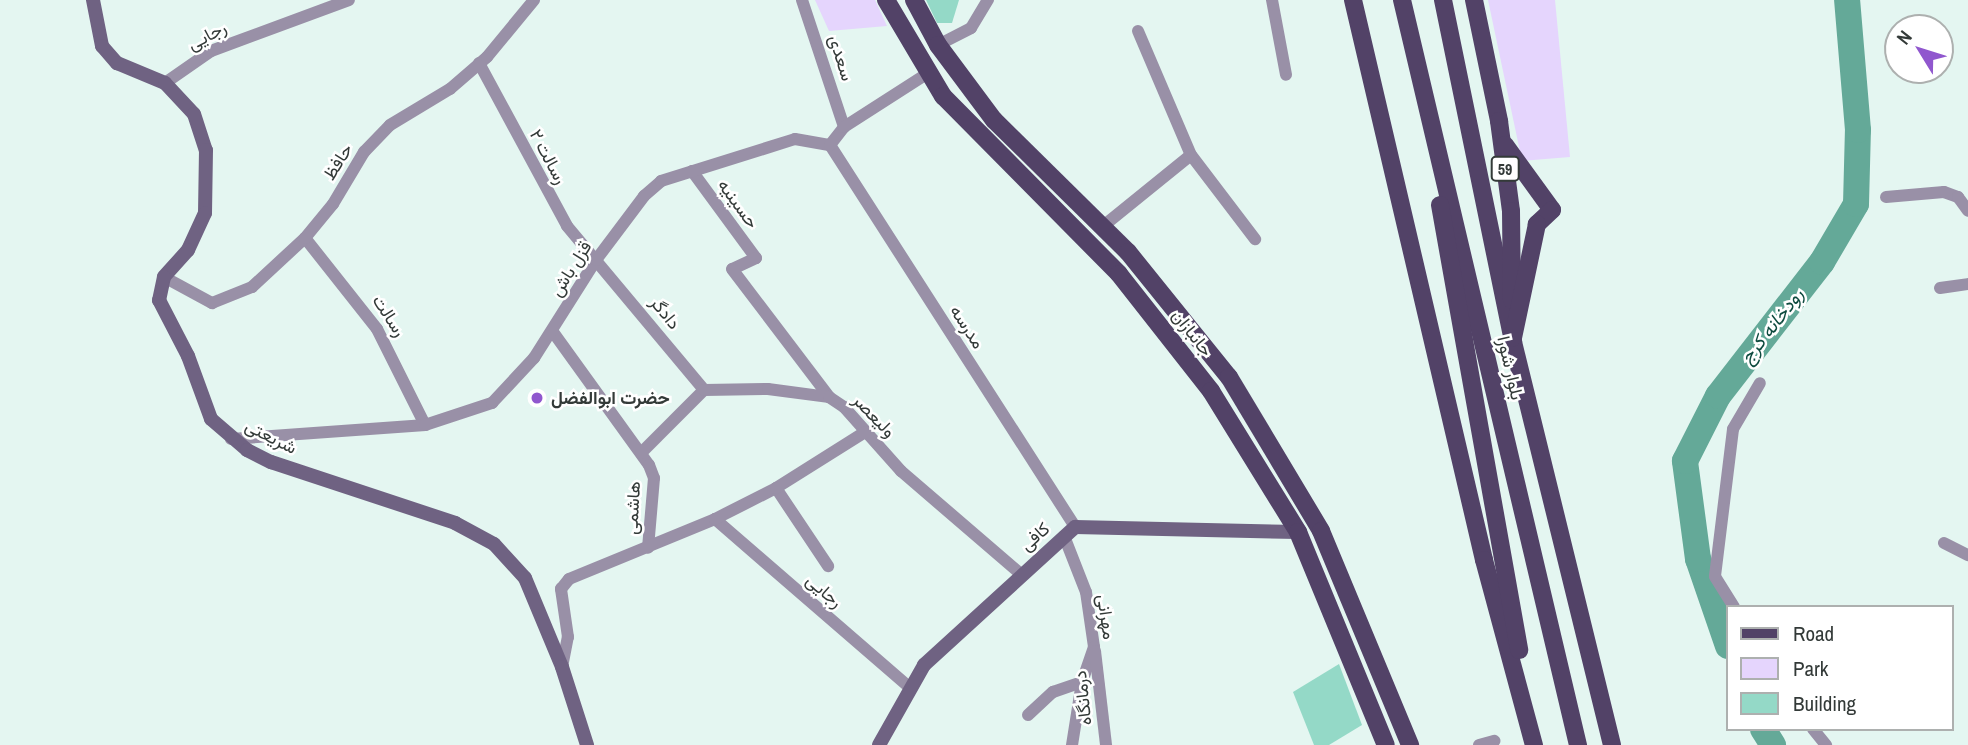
<!DOCTYPE html>
<meta charset="utf-8">
<style>
body{margin:0}
#map{position:relative;width:1968px;height:745px;overflow:hidden;background:#e4f6f1;font-family:"Archivo Narrow",Vazirmatn,sans-serif}
div>[style]{position:absolute}
[style*='--x']{left:calc(var(--x)*1px);top:calc(var(--y)*1px);width:calc(var(--w)*1px);rotate:calc(var(--a)*1deg)}
.green>*{inset:0;background:#e5d5fd}
.river>*{height:26px;margin:-13px;padding:0 13px;transform-origin:13px;border-radius:13px;background:#64a998}
.building>*{inset:0;background:#94d9c7}
.street>*{height:12px;margin:-6px;padding:0 6px;transform-origin:6px;border-radius:6px;background:#9990a7}
.secondary>*{height:14px;margin:-7px;padding:0 7px;transform-origin:7px;border-radius:7px;background:#6f6282}
.primary>*{height:18px;margin:-9px;padding:0 9px;transform-origin:9px;border-radius:9px;background:#524267}
.dots>*{width:19px;height:19px;translate:-50% -50%;box-sizing:border-box;border:4px solid #fff;border-radius:50%}
span{translate:-50% -50%;white-space:nowrap;text-align:center;line-height:1.15;-webkit-text-stroke:5px #fff;paint-order:stroke}
.shield-label span{padding:2px 5px;background:#fff;border:2px solid;border-radius:5px;-webkit-text-stroke-width:0}
.shield-label{font-size:16px;color:#333a38;font-weight:700}
.street-label{font-size:18px;color:#333a38}
.poi-label{font-size:18px;color:#333a38;font-weight:700}
.left{translate:0 -50%;text-align:left}
.water-label{font-size:19px;color:#0d4a3e;font-style:italic}
.legend{position:absolute;left:1726px;top:605px;width:228px;height:126px;box-sizing:border-box;background:#fff;border:2px solid #adb0af;margin:0;padding:9px 12px;list-style:none;font-size:21px;color:#333a38}
.legend li{display:flex;align-items:center;gap:14px;height:35px}
.legend b{width:35px;border:2px solid #adb0af}
.north{position:absolute;left:1884px;top:14px;width:70px;height:70px;box-sizing:border-box;background:#fff;border:2px solid #adb0af;border-radius:50%;rotate:308deg;font-size:19px;font-weight:700;line-height:28px;text-align:center;color:#333a38}
.north::after{content:'';display:block;margin:auto;width:24px;height:32px;background:#9057ce;clip-path:polygon(50% 0,100% 100%,50% 72%,0 100%)}
</style>
<div id="map">
<div class="green">
<i style="clip-path:polygon(815px 0,875px 0,887px 26px,829px 31px)"></i>
<i style="clip-path:polygon(1488px 0,1555px 0,1570px 157px,1522px 161px)"></i>
</div>
<div class="river">
<i style="--x:1728;--y:646;--w:92;--a:-109"></i>
<i style="--x:1698;--y:559;--w:99;--a:-97.6"></i>
<i style="--x:1685;--y:461;--w:73;--a:-63.1"></i>
<i style="--x:1718;--y:396;--w:170;--a:-52.2"></i>
<i style="--x:1822;--y:262;--w:67;--a:-59.6"></i>
<i style="--x:1856;--y:204;--w:74;--a:-88.5"></i>
<i style="--x:1858;--y:130;--w:130;--a:-94.8"></i>
<i style="--x:1763;--y:729;--w:19;--a:58"></i>
</div>
<div class="building">
<i style="clip-path:polygon(926px 0,959px 0,952px 23px,937px 23px)"></i>
<i style="clip-path:polygon(1339px 664px,1362px 725px,1329px 745px,1314px 745px,1293px 692px)"></i>
</div>
<div class="street">
<i style="--x:802;--y:0;--w:134;--a:71.7"></i>
<i style="--x:1272;--y:0;--w:76;--a:79.4"></i>
<i style="--x:1138;--y:31;--w:135;--a:66.9"></i>
<i style="--x:1191;--y:155;--w:106;--a:52.7"></i>
<i style="--x:938;--y:45;--w:37;--a:-27"></i>
<i style="--x:971;--y:28;--w:33;--a:-59"></i>
<i style="--x:479;--y:63;--w:185;--a:61.6"></i>
<i style="--x:567;--y:226;--w:214;--a:50.1"></i>
<i style="--x:165;--y:83;--w:56;--a:-34.8"></i>
<i style="--x:211;--y:51;--w:147;--a:-20.3"></i>
<i style="--x:830;--y:145;--w:454;--a:57.3"></i>
<i style="--x:692;--y:171;--w:108;--a:53.7"></i>
<i style="--x:756;--y:258;--w:26;--a:155"></i>
<i style="--x:732;--y:269;--w:161;--a:52.8"></i>
<i style="--x:1886;--y:197;--w:58;--a:-4.9"></i>
<i style="--x:1944;--y:192;--w:15;--a:20"></i>
<i style="--x:1958;--y:197;--w:17;--a:54"></i>
<i style="--x:1102;--y:227;--w:114;--a:-39"></i>
<i style="--x:305;--y:238;--w:116;--a:51.6"></i>
<i style="--x:377;--y:329;--w:107;--a:63.4"></i>
<i style="--x:164;--y:277;--w:55;--a:28.4"></i>
<i style="--x:212;--y:303;--w:43;--a:-21.8"></i>
<i style="--x:252;--y:287;--w:72;--a:-42.8"></i>
<i style="--x:305;--y:238;--w:44;--a:-50.5"></i>
<i style="--x:333;--y:204;--w:61;--a:-59.2"></i>
<i style="--x:364;--y:152;--w:37;--a:-46"></i>
<i style="--x:390;--y:125;--w:70;--a:-31"></i>
<i style="--x:450;--y:89;--w:49;--a:-40.9"></i>
<i style="--x:487;--y:57;--w:74;--a:-50.5"></i>
<i style="--x:1940;--y:288;--w:28;--a:-8"></i>
<i style="--x:553;--y:332;--w:164;--a:54.2"></i>
<i style="--x:649;--y:465;--w:14;--a:69"></i>
<i style="--x:654;--y:478;--w:70;--a:94.9"></i>
<i style="--x:231;--y:439;--w:195;--a:-4.1"></i>
<i style="--x:425;--y:425;--w:71;--a:-18.2"></i>
<i style="--x:492;--y:403;--w:62;--a:-47"></i>
<i style="--x:534;--y:358;--w:116;--a:-57.7"></i>
<i style="--x:596;--y:260;--w:80;--a:-53.1"></i>
<i style="--x:644;--y:196;--w:23;--a:-41"></i>
<i style="--x:661;--y:181;--w:140;--a:-17.4"></i>
<i style="--x:795;--y:139;--w:36;--a:10"></i>
<i style="--x:830;--y:145;--w:23;--a:-52"></i>
<i style="--x:844;--y:127;--w:100;--a:-32.7"></i>
<i style="--x:641;--y:453;--w:89;--a:-45"></i>
<i style="--x:704;--y:390;--w:64;--a:-0.9"></i>
<i style="--x:768;--y:389;--w:62;--a:7.5"></i>
<i style="--x:829;--y:397;--w:18;--a:34"></i>
<i style="--x:844;--y:407;--w:86;--a:48.3"></i>
<i style="--x:901;--y:471;--w:160;--a:40.7"></i>
<i style="--x:776;--y:488;--w:94;--a:56.3"></i>
<i style="--x:715;--y:519;--w:259;--a:40.9"></i>
<i style="--x:1064;--y:536;--w:60;--a:68.6"></i>
<i style="--x:1086;--y:592;--w:56;--a:81.7"></i>
<i style="--x:1094;--y:647;--w:37;--a:109"></i>
<i style="--x:1082;--y:682;--w:64;--a:99"></i>
<i style="--x:1944;--y:543;--w:27;--a:27"></i>
<i style="--x:1734;--y:607;--w:36;--a:-122"></i>
<i style="--x:1715;--y:576;--w:148;--a:-83"></i>
<i style="--x:1733;--y:429;--w:53;--a:-59.6"></i>
<i style="--x:1095;--y:651;--w:95;--a:83.3"></i>
<i style="--x:562;--y:667;--w:31;--a:-79"></i>
<i style="--x:568;--y:637;--w:49;--a:-98.3"></i>
<i style="--x:561;--y:589;--w:13;--a:-51"></i>
<i style="--x:569;--y:579;--w:158;--a:-22.3"></i>
<i style="--x:715;--y:519;--w:68;--a:-26.9"></i>
<i style="--x:776;--y:488;--w:105;--a:-32.2"></i>
<i style="--x:1028;--y:715;--w:34;--a:-43"></i>
<i style="--x:1053;--y:692;--w:31;--a:-19"></i>
<i style="--x:1813;--y:729;--w:21;--a:51"></i>
<i style="--x:1479;--y:745;--w:16;--a:-15"></i>
</div>
<div class="secondary">
<i style="--x:93;--y:0;--w:47;--a:78.9"></i>
<i style="--x:102;--y:46;--w:23;--a:49"></i>
<i style="--x:117;--y:63;--w:52;--a:22.6"></i>
<i style="--x:165;--y:83;--w:42;--a:46.9"></i>
<i style="--x:194;--y:114;--w:38;--a:72"></i>
<i style="--x:206;--y:150;--w:63;--a:90.9"></i>
<i style="--x:205;--y:213;--w:41;--a:114.7"></i>
<i style="--x:188;--y:250;--w:36;--a:132"></i>
<i style="--x:164;--y:277;--w:24;--a:102"></i>
<i style="--x:159;--y:300;--w:63;--a:62.6"></i>
<i style="--x:188;--y:356;--w:67;--a:69.9"></i>
<i style="--x:211;--y:419;--w:48;--a:40.7"></i>
<i style="--x:247;--y:450;--w:27;--a:27"></i>
<i style="--x:271;--y:462;--w:194;--a:18.3"></i>
<i style="--x:455;--y:523;--w:44;--a:28.3"></i>
<i style="--x:494;--y:544;--w:46;--a:47.6"></i>
<i style="--x:525;--y:578;--w:96;--a:67.4"></i>
<i style="--x:562;--y:667;--w:82;--a:72.2"></i>
<i style="--x:879;--y:745;--w:92;--a:-60.6"></i>
<i style="--x:924;--y:665;--w:205;--a:-42.4"></i>
<i style="--x:1075;--y:527;--w:223;--a:1.3"></i>
</div>
<div class="primary">
<i style="--x:886;--y:0;--w:112;--a:59.3"></i>
<i style="--x:943;--y:96;--w:250;--a:45.3"></i>
<i style="--x:1119;--y:274;--w:149;--a:51.8"></i>
<i style="--x:1211;--y:391;--w:166;--a:58.3"></i>
<i style="--x:1298;--y:532;--w:230;--a:67.6"></i>
<i style="--x:914;--y:0;--w:51;--a:61.9"></i>
<i style="--x:938;--y:45;--w:94;--a:53.3"></i>
<i style="--x:994;--y:120;--w:188;--a:44.6"></i>
<i style="--x:1128;--y:252;--w:161;--a:51.1"></i>
<i style="--x:1229;--y:377;--w:179;--a:59.1"></i>
<i style="--x:1321;--y:531;--w:232;--a:67.4"></i>
<i style="--x:1353;--y:0;--w:575;--a:76.83"></i>
<i style="--x:1484;--y:560;--w:192;--a:74.9"></i>
<i style="--x:1402;--y:0;--w:766;--a:76.71"></i>
<i style="--x:1443;--y:0;--w:349;--a:78.4"></i>
<i style="--x:1513;--y:342;--w:415;--a:76.2"></i>
<i style="--x:1474;--y:0;--w:124;--a:78.3"></i>
<i style="--x:1499;--y:121;--w:91;--a:82.4"></i>
<i style="--x:1511;--y:211;--w:89;--a:89.4"></i>
<i style="--x:1505;--y:145;--w:80;--a:54.1"></i>
<i style="--x:1552;--y:210;--w:21;--a:137"></i>
<i style="--x:1537;--y:224;--w:116;--a:101.9"></i>
<i style="--x:1440;--y:205;--w:452;--a:79.9"></i>
</div>
<div class="dots">
<i style="left:537px;top:398px;background:#9057ce"></i>
</div>
<div class="shield-label">
<span style="left:1505px;top:169px">59</span>
</div>
<div class="street-label">
<span style="left:207px;top:36px;rotate:-28deg">رجایی</span>
<span style="left:841px;top:58px;rotate:73deg">سعدی</span>
<span style="left:548px;top:157px;rotate:62deg">رسالت ۲</span>
<span style="left:338px;top:162px;rotate:-58deg">حافظ</span>
<span style="left:738px;top:204px;rotate:54deg">حسینیه</span>
<span style="left:571px;top:269px;rotate:-58deg">قزل باش</span>
<span style="left:665px;top:313px;rotate:51deg">دادگر</span>
<span style="left:389px;top:316px;rotate:57deg">رسالت</span>
<span style="left:967px;top:327px;rotate:57deg">مدرسه</span>
<span style="left:1192px;top:333px;rotate:52deg">جانبازان</span>
<span style="left:1510px;top:368px;rotate:77deg">بلوار شورا</span>
<span style="left:874px;top:416px;rotate:46deg">ولیعصر</span>
<span style="left:271px;top:437px;rotate:27deg">شریعتی</span>
<span style="left:633px;top:508px;rotate:-87deg">هاشمی</span>
<span style="left:1035px;top:537px;rotate:-42deg">کافی</span>
<span style="left:824px;top:591px;rotate:41deg">رجایی</span>
<span style="left:1106px;top:617px;rotate:82deg">مهرانی</span>
<span style="left:1083px;top:698px;rotate:-96deg">درمانگاه</span>
</div>
<div class="poi-label">
<span class="left" style="left:551px;top:398px">حضرت ابوالفضل</span>
</div>
<div class="water-label">
<span style="left:1772px;top:326px;rotate:-52deg">رودخانه کرج</span>
</div>
<ul class="legend">
<li><b style="height:9px;background:#524267"></b>Road</li>
<li><b style="height:19px;background:#e5d5fd"></b>Park</li>
<li><b style="height:19px;background:#94d9c7"></b>Building</li>
</ul>
<div class="north">N</div>
</div>
